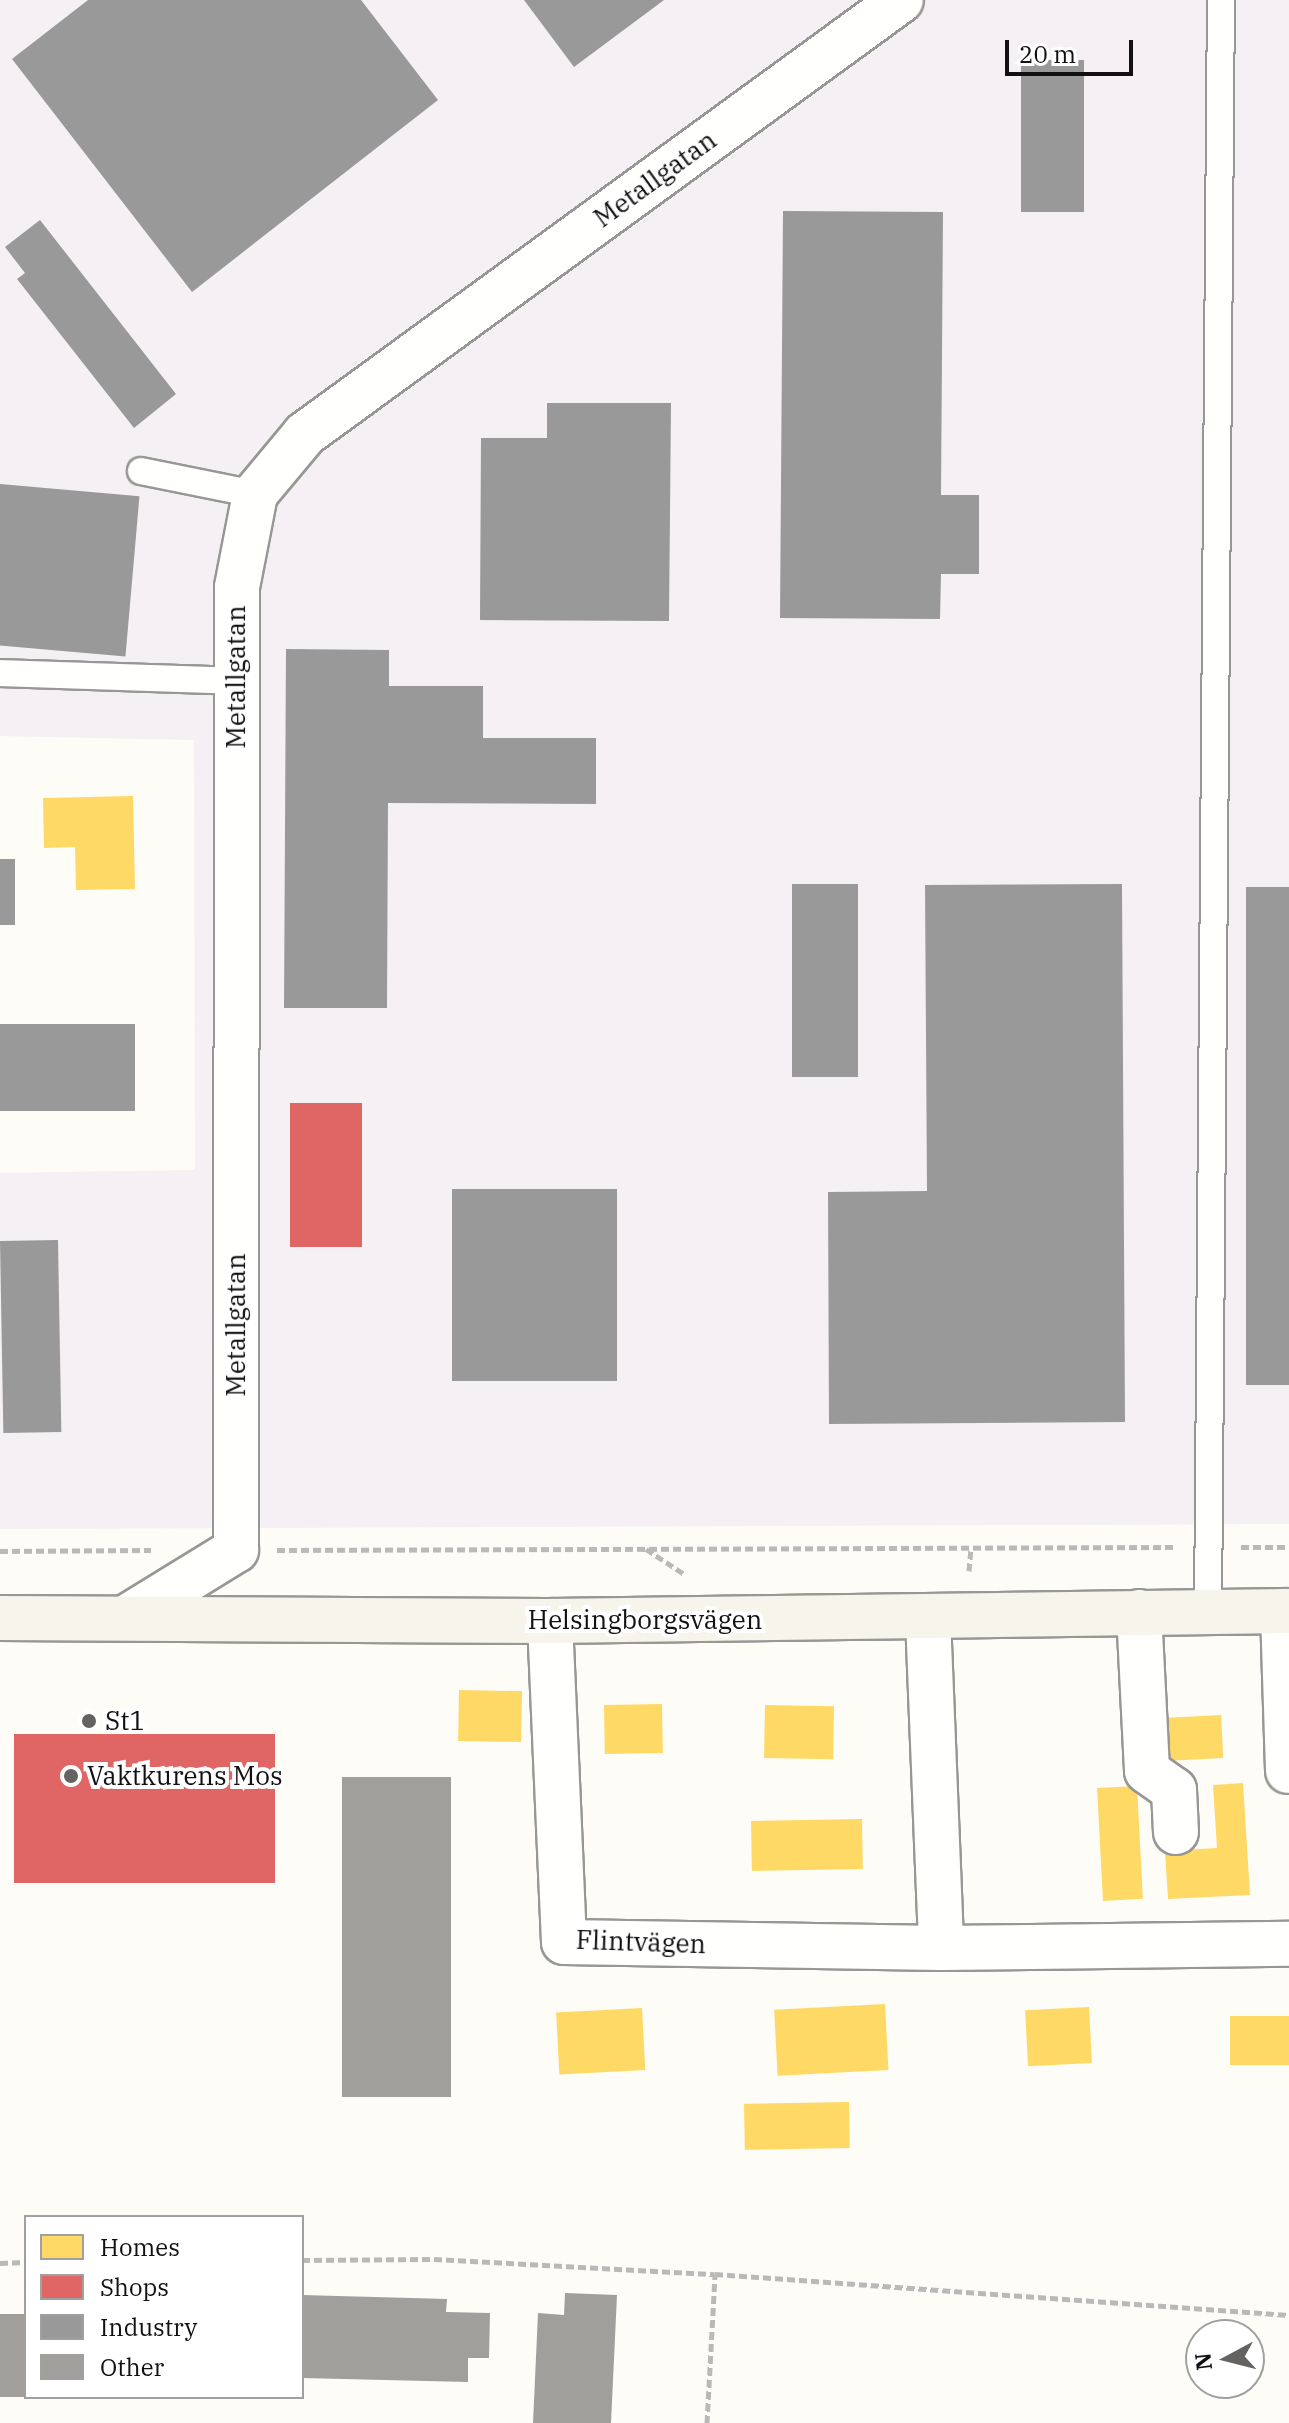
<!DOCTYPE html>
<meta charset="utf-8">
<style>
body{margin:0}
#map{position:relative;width:1289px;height:2423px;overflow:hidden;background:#fdfcf7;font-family:"IBM Plex Serif",serif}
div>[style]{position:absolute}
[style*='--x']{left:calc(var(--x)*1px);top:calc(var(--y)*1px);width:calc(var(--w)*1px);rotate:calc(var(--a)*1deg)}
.industrial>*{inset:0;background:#f5f0f3}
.homes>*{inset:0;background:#ffd966;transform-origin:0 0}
.shops>*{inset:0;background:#e06666;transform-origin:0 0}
.industry>*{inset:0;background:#999;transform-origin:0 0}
.building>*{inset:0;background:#a19f9c;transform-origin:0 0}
.path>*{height:5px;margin-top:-2.5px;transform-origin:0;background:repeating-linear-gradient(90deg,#b9b9b8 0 8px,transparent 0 12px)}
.roads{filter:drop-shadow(2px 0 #979795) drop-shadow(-2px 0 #979795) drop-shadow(0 2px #979795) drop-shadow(0 -2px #979795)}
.service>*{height:26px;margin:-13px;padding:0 13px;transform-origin:13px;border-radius:13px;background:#fffffe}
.minor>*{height:44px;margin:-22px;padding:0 22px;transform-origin:22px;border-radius:22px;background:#fffffe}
.secondary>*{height:44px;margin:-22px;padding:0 22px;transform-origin:22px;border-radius:22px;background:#f6f4eb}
.dots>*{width:22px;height:22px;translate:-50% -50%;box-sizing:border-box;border:4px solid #fff;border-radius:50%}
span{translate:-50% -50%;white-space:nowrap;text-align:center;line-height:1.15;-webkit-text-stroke:8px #fff;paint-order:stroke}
.street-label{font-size:26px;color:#111}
.poi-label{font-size:26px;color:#111}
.left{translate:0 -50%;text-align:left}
.legend{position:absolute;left:24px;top:2215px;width:280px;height:184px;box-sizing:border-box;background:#fff;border:2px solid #a0a0a0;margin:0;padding:10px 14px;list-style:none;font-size:24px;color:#111}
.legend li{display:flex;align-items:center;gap:16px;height:40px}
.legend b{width:40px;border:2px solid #a0a0a0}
.north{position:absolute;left:1185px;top:2319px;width:80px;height:80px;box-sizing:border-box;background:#fff;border:2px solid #a0a0a0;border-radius:50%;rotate:263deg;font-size:22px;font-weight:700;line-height:32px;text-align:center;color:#111}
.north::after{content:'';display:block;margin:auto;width:28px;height:36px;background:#646362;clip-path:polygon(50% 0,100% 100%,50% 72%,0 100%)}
.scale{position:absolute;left:1005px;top:40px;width:128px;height:36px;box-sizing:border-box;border:4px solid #111;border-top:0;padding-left:10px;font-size:24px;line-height:28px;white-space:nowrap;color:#111;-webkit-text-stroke:6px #fff;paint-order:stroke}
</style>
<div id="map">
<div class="industrial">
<i style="clip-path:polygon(0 0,1289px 0,1289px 1524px,0 1529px,0 1173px,195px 1170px,194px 740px,0 736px)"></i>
</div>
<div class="homes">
<i style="clip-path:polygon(133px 796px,135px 889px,76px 890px,75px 847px,44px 848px,43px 798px)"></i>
<i style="left:459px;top:1690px;width:63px;height:51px;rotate:1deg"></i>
<i style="left:662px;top:1704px;width:49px;height:58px;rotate:89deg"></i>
<i style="left:765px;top:1705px;width:69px;height:53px;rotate:1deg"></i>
<i style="left:1221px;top:1715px;width:43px;height:63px;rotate:87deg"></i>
<i style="clip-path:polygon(1243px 1783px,1250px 1895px,1168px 1899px,1165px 1851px,1217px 1848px,1213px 1785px)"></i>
<i style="left:1137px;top:1786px;width:113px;height:40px;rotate:87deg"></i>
<i style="left:862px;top:1819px;width:50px;height:111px;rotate:89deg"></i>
<i style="left:885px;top:2004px;width:66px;height:111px;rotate:87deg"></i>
<i style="left:1089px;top:2007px;width:56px;height:64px;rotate:87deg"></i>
<i style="left:642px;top:2008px;width:62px;height:86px;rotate:87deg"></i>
<i style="left:1289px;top:2016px;width:49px;height:59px;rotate:90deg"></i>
<i style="left:849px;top:2102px;width:46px;height:105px;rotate:89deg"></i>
</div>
<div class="shops">
<i style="left:290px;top:1103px;width:72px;height:144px"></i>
<i style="left:275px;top:1734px;width:149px;height:261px;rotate:90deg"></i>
</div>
<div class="industry">
<i style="clip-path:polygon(88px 0,361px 0,438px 100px,192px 292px,12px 59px)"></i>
<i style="clip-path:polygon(524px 0,664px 0,574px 67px)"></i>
<i style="left:1021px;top:60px;width:63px;height:152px"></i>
<i style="clip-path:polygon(783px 211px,943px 212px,941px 495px,979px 495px,979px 574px,941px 574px,940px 619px,780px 618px)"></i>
<i style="clip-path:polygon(40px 220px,176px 394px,134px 428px,17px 279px,25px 273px,5px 247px)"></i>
<i style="clip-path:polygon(547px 403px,671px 403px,669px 621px,480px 620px,481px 438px,547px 438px)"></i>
<i style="left:0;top:484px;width:140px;height:161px;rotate:5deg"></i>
<i style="clip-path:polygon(286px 649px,389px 650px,389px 686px,483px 686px,483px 738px,596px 738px,596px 804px,388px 803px,387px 1008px,284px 1008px)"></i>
<i style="left:0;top:859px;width:15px;height:66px"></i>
<i style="left:858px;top:884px;width:193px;height:66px;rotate:90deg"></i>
<i style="clip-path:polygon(1122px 884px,1125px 1422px,829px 1424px,828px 1192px,927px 1191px,925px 885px)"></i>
<i style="left:1246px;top:887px;width:43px;height:498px"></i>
<i style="left:0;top:1024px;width:135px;height:87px"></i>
<i style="left:617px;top:1189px;width:192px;height:165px;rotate:90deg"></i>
<i style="left:58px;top:1240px;width:192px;height:58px;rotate:89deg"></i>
</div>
<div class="building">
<i style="left:342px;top:1777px;width:109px;height:320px"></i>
<i style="clip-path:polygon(565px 2293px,617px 2295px,611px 2423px,533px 2423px,538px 2313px,564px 2315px)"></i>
<i style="clip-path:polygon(302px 2295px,447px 2299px,446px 2312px,490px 2313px,489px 2358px,468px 2358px,468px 2382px,302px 2378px)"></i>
<i style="left:0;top:2314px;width:26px;height:83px"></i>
</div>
<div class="path">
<i style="--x:1241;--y:1547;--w:48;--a:0"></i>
<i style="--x:646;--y:1549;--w:45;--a:33.3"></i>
<i style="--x:277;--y:1550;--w:898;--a:-0.19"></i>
<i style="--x:0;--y:1551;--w:151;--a:-0.4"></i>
<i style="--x:969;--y:1571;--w:23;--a:-85"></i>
<i style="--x:302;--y:2260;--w:132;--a:-0.4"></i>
<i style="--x:434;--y:2259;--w:281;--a:3.1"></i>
<i style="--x:715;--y:2274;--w:575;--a:4.09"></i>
<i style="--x:0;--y:2263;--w:26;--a:-2"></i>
<i style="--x:707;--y:2423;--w:149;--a:-86.9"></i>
</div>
<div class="roads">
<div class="service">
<i style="--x:141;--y:471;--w:116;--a:11.4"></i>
<i style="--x:0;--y:673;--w:236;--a:1.9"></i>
<i style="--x:1208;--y:1612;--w:1612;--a:-89.54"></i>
</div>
<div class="minor">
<i style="--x:1283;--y:1611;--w:160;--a:88.2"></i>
<i style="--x:1139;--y:1612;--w:159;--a:87.1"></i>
<i style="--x:1147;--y:1771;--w:33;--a:35"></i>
<i style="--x:1174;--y:1790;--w:42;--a:87.3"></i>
<i style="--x:127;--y:1617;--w:128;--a:-31.6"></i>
<i style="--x:236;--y:1550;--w:963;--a:-89.94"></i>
<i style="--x:237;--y:587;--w:95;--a:-79"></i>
<i style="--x:255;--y:494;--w:78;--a:-50.2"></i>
<i style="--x:305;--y:434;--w:737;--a:-36.06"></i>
<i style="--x:928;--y:1618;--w:330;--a:87.7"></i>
<i style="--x:550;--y:1621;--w:321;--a:87.5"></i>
<i style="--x:564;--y:1942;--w:377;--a:0.9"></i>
<i style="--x:941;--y:1948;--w:348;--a:-0.7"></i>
</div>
<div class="secondary">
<i style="--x:0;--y:1618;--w:550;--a:0.31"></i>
<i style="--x:550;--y:1621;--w:739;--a:-0.78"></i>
</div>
</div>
<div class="dots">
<i style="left:89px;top:1721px;background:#646362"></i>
<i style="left:71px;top:1776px;background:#646362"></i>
</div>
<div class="street-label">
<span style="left:655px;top:179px;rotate:-36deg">Metallgatan</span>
<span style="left:236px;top:677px;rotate:-90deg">Metallgatan</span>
<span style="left:236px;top:1325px;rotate:-90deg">Metallgatan</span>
<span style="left:645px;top:1620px">Helsingborgsvägen</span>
<span style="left:641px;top:1942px;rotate:2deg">Flintvägen</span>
</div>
<div class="poi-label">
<span class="left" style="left:105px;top:1721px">St1</span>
<span class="left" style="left:87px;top:1776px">Vaktkurens Mos</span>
</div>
<ul class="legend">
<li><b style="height:22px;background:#ffd966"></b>Homes</li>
<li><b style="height:22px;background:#e06666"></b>Shops</li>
<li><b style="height:22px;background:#999"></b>Industry</li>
<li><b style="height:22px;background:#a19f9c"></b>Other</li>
</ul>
<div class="north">N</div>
<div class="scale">20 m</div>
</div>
